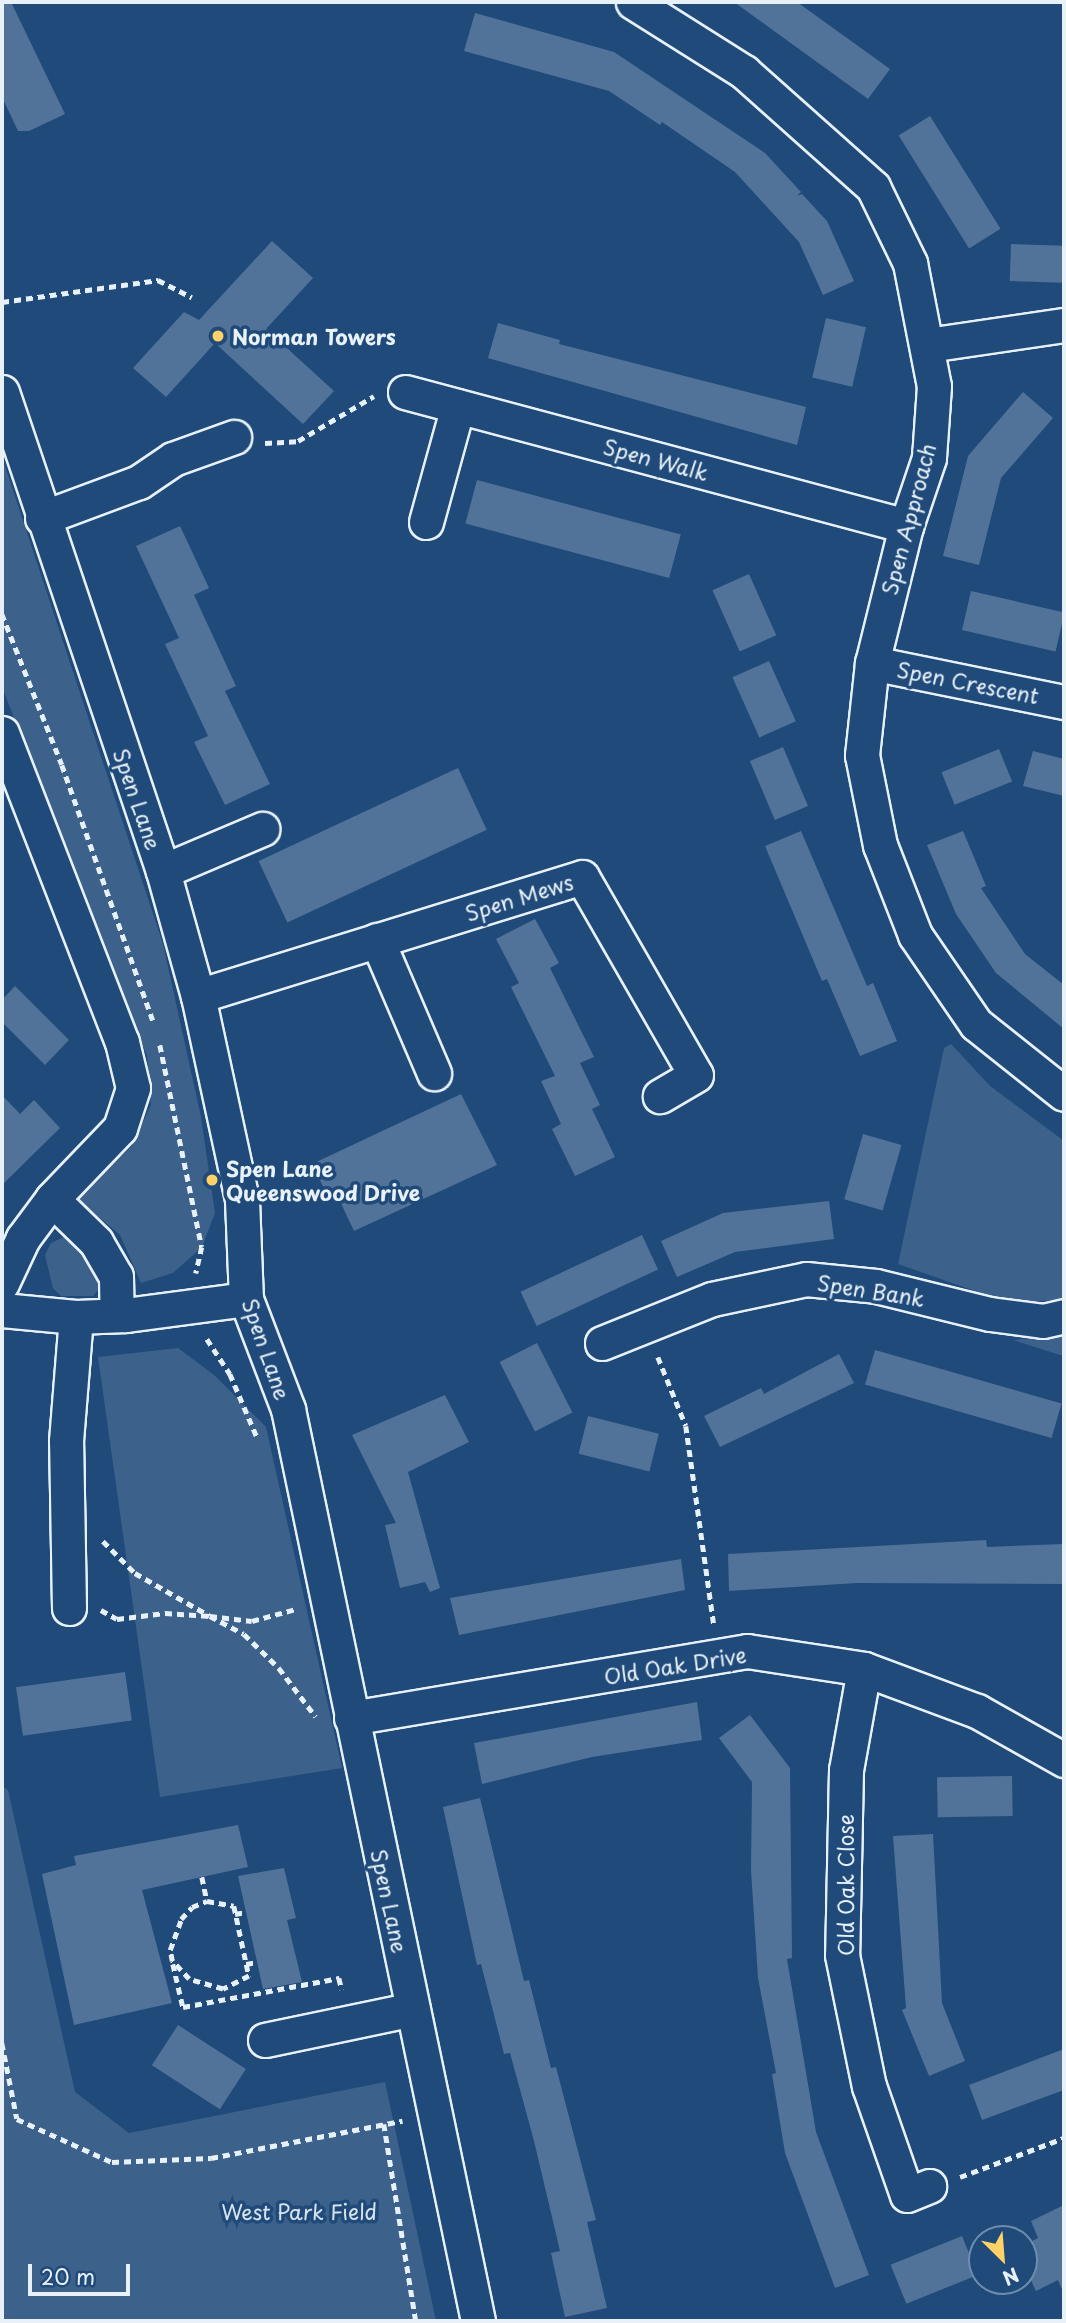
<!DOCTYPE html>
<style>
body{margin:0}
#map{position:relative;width:1066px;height:2323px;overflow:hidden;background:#1f4a7a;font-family:"Playpen Sans",sans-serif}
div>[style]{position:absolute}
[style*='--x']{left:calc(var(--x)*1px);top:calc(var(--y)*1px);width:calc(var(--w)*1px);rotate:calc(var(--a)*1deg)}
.green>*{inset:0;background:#3c628c}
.building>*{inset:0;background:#517399;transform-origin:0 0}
.path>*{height:4.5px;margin-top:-2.25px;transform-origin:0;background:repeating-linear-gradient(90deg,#e8f1f8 0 7px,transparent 0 12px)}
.roads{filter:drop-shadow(2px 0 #e8f1f8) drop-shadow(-2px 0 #e8f1f8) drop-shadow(0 2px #e8f1f8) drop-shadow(0 -2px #e8f1f8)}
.minor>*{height:33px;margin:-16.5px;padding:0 16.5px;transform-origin:16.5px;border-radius:16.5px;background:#1f4a7a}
.dots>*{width:19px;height:19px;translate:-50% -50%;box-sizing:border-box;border:4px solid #1f4a7a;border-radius:50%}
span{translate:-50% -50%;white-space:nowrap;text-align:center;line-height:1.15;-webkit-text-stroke:7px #1f4a7a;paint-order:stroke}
.poi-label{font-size:21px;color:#e8f1f8;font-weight:700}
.left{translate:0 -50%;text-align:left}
.street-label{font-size:21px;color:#e8f1f8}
.park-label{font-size:21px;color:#d7e3ed}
.frame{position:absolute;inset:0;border:4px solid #e8f1f8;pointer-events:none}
.north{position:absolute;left:968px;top:2225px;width:70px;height:70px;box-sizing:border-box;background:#1f4a7a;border:2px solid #6f8dac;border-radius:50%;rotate:155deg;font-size:19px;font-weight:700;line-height:28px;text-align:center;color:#e8f1f8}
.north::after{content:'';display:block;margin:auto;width:24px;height:32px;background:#ffd166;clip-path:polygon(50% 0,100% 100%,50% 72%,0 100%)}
.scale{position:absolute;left:28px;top:2264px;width:102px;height:32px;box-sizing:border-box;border:4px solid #e8f1f8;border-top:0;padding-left:9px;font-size:21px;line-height:24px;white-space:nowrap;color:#e8f1f8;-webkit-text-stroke:5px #1f4a7a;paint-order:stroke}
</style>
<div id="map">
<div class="green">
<i style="clip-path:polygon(2px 457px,163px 944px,201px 1117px,215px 1213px,202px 1247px,173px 1273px,141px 1283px,120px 1235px,77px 1199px,132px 1146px,151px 1105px,147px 1056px,2px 687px)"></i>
<i style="clip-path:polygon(951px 1044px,990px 1086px,1064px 1141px,1064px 1299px,1033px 1302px,995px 1298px,898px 1264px,944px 1048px)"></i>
<i style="clip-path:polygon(64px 1237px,78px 1242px,99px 1270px,100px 1288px,93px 1296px,61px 1296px,53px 1288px,45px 1255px,51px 1243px)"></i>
<i style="clip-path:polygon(1064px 1334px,1064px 1355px,1060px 1355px,1013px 1340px)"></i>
<i style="clip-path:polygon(178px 1348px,214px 1375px,266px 1427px,342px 1768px,160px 1797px,98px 1357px)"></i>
<i style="clip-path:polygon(2px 1786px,8px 1790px,75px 2092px,129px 2133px,385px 2082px,436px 2321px,2px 2321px)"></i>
</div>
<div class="building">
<i style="clip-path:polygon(2px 2px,11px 2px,65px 114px,29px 131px,18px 131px,2px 97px)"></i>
<i style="clip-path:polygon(734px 2px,797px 2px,890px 69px,868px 99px)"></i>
<i style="clip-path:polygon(475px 13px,614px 52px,765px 153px,801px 192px,797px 196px,802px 194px,827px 221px,854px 281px,823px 295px,799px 242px,735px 172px,662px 122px,660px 125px,609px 91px,464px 51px)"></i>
<i style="left:930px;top:116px;width:133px;height:37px;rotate:58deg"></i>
<i style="clip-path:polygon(272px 241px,313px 278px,266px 329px,334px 391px,303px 424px,215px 343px,166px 397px,133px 368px,184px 312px,199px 320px)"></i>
<i style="left:1011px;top:244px;width:53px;height:37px;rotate:2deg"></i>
<i style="left:826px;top:318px;width:41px;height:61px;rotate:13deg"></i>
<i style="clip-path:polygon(498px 323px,560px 340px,559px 344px,806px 407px,797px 445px,488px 358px)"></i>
<i style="clip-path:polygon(1023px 392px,1053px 418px,1001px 478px,979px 565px,943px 556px,968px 456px)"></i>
<i style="left:477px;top:480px;width:211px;height:45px;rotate:15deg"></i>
<i style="clip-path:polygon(180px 526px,209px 588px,194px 595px,236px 686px,225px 691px,270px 784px,225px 805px,194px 742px,208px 736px,165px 644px,179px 638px,136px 546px)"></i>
<i style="left:749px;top:574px;width:67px;height:40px;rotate:66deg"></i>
<i style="left:971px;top:591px;width:96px;height:40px;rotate:13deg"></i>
<i style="left:769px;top:661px;width:66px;height:40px;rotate:66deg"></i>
<i style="left:783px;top:747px;width:64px;height:36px;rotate:67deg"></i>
<i style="left:999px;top:749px;width:35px;height:62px;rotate:68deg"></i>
<i style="clip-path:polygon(1033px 751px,1064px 759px,1064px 796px,1023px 786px)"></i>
<i style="left:458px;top:768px;width:68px;height:220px;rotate:65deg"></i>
<i style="clip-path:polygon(801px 831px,867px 986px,873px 983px,897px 1041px,860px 1056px,827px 979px,822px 981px,765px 846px)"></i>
<i style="clip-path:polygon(963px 831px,986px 886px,981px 888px,1025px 954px,1064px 985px,1064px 1029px,996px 973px,956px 914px,927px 845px)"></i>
<i style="clip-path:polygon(535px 919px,559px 963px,550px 968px,594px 1057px,580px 1063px,600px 1105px,592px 1109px,615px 1157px,575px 1176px,552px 1129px,561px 1124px,541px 1081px,555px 1076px,511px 987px,519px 983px,496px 939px)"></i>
<i style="clip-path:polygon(15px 986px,69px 1040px,45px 1065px,2px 1022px,2px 1000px)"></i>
<i style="clip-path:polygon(461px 1094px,497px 1165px,354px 1231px,338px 1197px,330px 1201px,312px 1164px)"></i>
<i style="clip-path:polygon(2px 1095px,20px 1114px,34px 1100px,60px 1128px,2px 1185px)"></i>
<i style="left:863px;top:1134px;width:40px;height:68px;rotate:16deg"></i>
<i style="clip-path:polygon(829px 1201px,834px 1239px,735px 1252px,677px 1277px,661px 1241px,723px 1213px)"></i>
<i style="left:642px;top:1235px;width:38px;height:134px;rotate:65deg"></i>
<i style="left:537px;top:1343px;width:78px;height:42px;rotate:63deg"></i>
<i style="left:875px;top:1350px;width:194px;height:36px;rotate:16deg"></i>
<i style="clip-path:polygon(839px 1354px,854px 1383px,720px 1447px,704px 1416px,761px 1388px,764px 1394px)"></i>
<i style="clip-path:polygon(445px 1395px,469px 1442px,408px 1472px,440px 1588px,430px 1592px,425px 1582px,400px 1588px,385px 1525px,396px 1523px,352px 1435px)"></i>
<i style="left:588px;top:1416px;width:73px;height:39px;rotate:14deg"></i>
<i style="clip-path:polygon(986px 1540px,987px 1547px,1064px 1544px,1064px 1584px,857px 1583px,729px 1591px,728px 1554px)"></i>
<i style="clip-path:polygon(681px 1559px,685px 1590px,459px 1635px,450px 1598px)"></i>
<i style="left:125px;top:1672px;width:49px;height:110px;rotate:82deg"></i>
<i style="clip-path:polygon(697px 1702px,702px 1740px,592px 1757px,482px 1784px,474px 1743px)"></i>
<i style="clip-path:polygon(750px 1715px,790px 1768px,792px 1958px,787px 1959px,816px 2132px,869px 2275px,835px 2288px,785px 2153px,772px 2074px,776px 2073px,758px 1978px,751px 1870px,752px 1782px,719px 1738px)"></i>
<i style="left:1012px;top:1776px;width:40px;height:75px;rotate:89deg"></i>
<i style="clip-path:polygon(480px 1798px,524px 1981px,529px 1980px,551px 2068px,556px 2067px,596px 2220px,587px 2222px,607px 2308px,565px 2317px,551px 2253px,560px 2251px,534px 2141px,510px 2053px,504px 2054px,481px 1964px,477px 1965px,443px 1807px)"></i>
<i style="clip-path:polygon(238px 1825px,248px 1867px,142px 1890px,172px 2003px,74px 2025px,42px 1874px,76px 1865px,74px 1856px)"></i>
<i style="clip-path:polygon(933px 1834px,942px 2003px,965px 2061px,929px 2076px,902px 2010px,906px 2008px,893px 1836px)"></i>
<i style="clip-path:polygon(284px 1868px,296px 1918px,287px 1920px,302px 1982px,263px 1989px,238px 1876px)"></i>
<i style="left:178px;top:2025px;width:81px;height:48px;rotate:33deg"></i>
<i style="clip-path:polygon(1064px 2049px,1064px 2090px,982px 2120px,969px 2085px)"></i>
<i style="clip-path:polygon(1064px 2205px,1064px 2294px,1058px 2280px,1036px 2291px,1024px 2265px,1024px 2245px,1038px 2238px,1031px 2221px)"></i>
<i style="left:962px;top:2236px;width:42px;height:77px;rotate:68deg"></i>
</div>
<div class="path">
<i style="--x:2;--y:302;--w:158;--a:-8"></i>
<i style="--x:158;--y:280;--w:38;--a:27"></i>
<i style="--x:265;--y:443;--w:33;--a:-3"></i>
<i style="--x:298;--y:441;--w:88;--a:-30.6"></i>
<i style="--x:2;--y:614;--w:162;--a:68.3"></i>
<i style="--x:62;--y:765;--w:271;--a:70.4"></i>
<i style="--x:160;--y:1045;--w:206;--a:78.3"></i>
<i style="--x:202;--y:1247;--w:27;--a:103"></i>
<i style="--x:207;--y:1339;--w:42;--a:56.7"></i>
<i style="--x:230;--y:1374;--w:69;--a:66.8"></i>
<i style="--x:658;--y:1357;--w:74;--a:67.9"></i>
<i style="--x:686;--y:1426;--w:200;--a:82"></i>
<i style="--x:103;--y:1541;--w:45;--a:45"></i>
<i style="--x:135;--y:1573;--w:86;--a:29.8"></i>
<i style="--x:210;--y:1616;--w:42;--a:6.8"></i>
<i style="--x:252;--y:1621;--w:46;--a:-15.3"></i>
<i style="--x:101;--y:1610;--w:18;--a:29"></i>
<i style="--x:117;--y:1619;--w:48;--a:-7.1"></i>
<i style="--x:165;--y:1613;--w:45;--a:3.8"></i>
<i style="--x:210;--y:1616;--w:38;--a:28"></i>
<i style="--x:244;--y:1634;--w:49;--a:44.2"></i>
<i style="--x:279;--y:1668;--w:61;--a:52.9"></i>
<i style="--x:202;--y:1877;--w:25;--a:78"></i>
<i style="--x:207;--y:1901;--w:27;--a:10"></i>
<i style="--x:234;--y:1906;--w:72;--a:77.9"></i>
<i style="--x:249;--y:1976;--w:29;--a:153"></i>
<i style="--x:223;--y:1989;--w:35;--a:-164"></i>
<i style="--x:189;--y:1979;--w:25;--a:-133"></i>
<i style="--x:172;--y:1961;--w:11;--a:-100"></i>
<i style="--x:170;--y:1950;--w:33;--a:-70"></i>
<i style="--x:181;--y:1919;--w:16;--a:-47"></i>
<i style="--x:192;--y:1907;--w:16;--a:-22"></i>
<i style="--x:235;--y:1914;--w:11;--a:-10"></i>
<i style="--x:173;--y:1964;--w:44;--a:76.9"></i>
<i style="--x:183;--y:2007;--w:159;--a:-10.5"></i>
<i style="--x:339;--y:1978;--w:12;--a:76"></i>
<i style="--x:246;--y:1964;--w:11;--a:-10"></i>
<i style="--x:2;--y:2043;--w:77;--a:78.8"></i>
<i style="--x:17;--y:2119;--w:104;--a:24.4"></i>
<i style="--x:112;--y:2162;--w:99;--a:-2.3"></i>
<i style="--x:211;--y:2158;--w:195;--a:-11"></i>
<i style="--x:384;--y:2124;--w:200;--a:80.8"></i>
<i style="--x:960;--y:2177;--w:111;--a:-20.6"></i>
</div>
<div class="roads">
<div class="minor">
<i style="--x:633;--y:2;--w:131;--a:32.2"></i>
<i style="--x:744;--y:72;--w:173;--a:41.7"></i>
<i style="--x:873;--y:187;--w:85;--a:64"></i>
<i style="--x:910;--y:263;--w:125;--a:79"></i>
<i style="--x:934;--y:386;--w:72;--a:94"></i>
<i style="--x:929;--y:458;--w:72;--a:108.7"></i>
<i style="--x:906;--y:526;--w:141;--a:103.9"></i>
<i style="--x:872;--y:663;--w:93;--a:96.2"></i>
<i style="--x:862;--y:755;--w:92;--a:78.7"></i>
<i style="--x:880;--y:845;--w:97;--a:68.7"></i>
<i style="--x:915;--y:935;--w:108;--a:55.6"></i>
<i style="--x:976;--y:1024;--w:112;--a:38.5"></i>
<i style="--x:928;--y:345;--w:137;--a:-8.4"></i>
<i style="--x:2;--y:392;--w:505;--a:71.42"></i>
<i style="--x:163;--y:871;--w:130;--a:74.4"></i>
<i style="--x:198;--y:996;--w:209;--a:77.8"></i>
<i style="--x:242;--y:1200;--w:99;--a:87.7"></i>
<i style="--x:246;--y:1299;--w:118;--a:69.1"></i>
<i style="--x:288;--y:1409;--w:932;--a:78.23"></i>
<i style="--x:405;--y:392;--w:519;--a:14.97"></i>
<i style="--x:42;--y:518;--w:103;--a:-20.4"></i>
<i style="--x:139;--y:482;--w:41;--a:-34.1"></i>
<i style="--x:173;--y:459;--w:65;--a:-19.8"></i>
<i style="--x:426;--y:522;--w:120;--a:-74.6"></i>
<i style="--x:872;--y:663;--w:196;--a:11.5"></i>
<i style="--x:2;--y:733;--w:331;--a:68.8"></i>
<i style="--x:122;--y:1042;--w:47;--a:76.6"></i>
<i style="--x:133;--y:1088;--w:42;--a:108"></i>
<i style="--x:120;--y:1128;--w:98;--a:133.8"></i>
<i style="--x:52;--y:1199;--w:49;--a:126.6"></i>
<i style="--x:23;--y:1238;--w:50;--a:115"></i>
<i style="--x:163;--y:871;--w:108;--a:-23"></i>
<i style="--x:377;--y:940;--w:145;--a:66.8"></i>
<i style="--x:198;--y:996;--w:402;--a:-17.2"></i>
<i style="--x:582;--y:877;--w:228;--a:60.1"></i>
<i style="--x:696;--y:1075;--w:42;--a:149.7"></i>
<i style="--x:52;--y:1199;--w:62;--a:44.3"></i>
<i style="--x:96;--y:1242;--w:39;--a:60"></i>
<i style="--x:116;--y:1276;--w:39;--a:89"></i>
<i style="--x:2;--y:1310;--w:74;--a:5.4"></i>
<i style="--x:76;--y:1317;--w:50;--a:-2.3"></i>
<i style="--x:126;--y:1315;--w:121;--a:-7.6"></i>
<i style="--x:602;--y:1343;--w:118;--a:-21.8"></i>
<i style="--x:712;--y:1299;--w:96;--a:-12"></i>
<i style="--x:806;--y:1279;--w:70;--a:5.7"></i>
<i style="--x:876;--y:1286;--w:117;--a:13.8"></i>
<i style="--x:990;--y:1314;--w:53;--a:7.5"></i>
<i style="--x:1043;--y:1321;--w:22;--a:-13"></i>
<i style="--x:69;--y:1608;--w:167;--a:-91"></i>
<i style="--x:66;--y:1441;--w:124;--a:-85.4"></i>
<i style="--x:864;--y:1669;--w:103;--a:100.1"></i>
<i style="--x:846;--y:1770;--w:185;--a:91.2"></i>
<i style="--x:842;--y:1955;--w:134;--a:78.4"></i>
<i style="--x:869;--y:2086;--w:115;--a:70.8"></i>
<i style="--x:907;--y:2195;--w:24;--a:-22"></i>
<i style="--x:351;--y:1718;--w:402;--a:-9.6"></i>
<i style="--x:747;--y:1651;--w:118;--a:8.7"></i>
<i style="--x:864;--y:1669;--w:121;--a:20.4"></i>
<i style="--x:977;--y:1711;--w:100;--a:29.4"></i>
<i style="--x:265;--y:2040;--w:151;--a:-11.8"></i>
</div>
</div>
<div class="dots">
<i style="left:218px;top:336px;background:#ffd166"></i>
<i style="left:212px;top:1180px;background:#ffd166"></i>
</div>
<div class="poi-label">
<span class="left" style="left:232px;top:336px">Norman Towers</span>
<span class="left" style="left:226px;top:1180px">Spen Lane<br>Queenswood Drive</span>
</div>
<div class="street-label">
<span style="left:656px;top:459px;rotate:15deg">Spen Walk</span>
<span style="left:908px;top:519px;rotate:-75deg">Spen Approach</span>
<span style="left:968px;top:682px;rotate:11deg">Spen Crescent</span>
<span style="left:138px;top:799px;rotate:71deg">Spen Lane</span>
<span style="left:519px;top:897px;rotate:-17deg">Spen Mews</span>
<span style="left:871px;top:1290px;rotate:9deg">Spen Bank</span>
<span style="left:267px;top:1349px;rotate:71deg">Spen Lane</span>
<span style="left:675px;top:1665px;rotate:-9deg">Old Oak Drive</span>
<span style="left:845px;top:1885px;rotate:-90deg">Old Oak Close</span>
<span style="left:390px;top:1901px;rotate:78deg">Spen Lane</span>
</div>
<div class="park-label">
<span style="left:299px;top:2211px">West Park Field</span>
</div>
<div class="frame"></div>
<div class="north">N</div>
<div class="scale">20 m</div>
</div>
